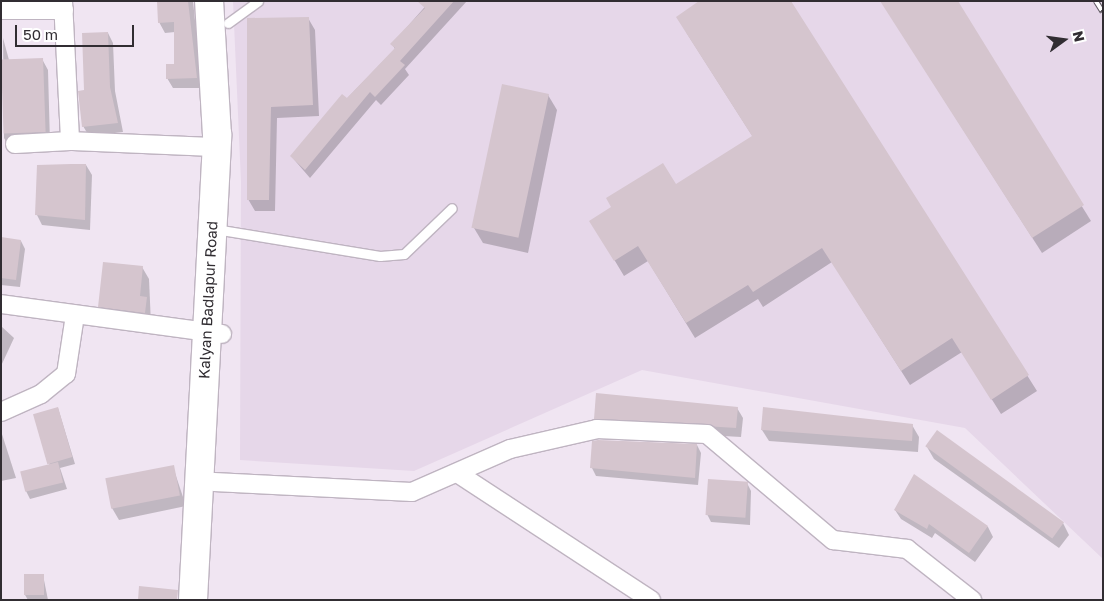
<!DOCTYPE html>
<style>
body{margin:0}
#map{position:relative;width:1104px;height:601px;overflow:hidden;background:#f0e5f2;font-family:"Golos Text",sans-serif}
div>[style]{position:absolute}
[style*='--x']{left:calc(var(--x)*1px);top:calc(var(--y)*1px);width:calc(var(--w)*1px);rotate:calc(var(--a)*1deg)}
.built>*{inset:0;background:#e6d7e9}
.shadow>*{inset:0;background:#0003}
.building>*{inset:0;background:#d5c5ce;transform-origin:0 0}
.roads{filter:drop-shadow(1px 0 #bfb4c1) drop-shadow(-1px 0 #bfb4c1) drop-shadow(0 1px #bfb4c1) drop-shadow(0 -1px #bfb4c1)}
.lane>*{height:9px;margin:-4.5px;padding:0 4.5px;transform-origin:4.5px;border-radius:4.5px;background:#fff}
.street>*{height:18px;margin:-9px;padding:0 9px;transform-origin:9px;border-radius:9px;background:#fff}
.primary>*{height:28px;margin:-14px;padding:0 14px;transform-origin:14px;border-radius:14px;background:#fff}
.rail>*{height:5.5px;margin-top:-2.75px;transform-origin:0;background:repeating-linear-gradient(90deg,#fff 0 11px,#5f5960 0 22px);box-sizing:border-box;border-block:1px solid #5f5960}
span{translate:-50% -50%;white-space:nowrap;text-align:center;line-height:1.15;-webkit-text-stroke:4.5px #fff;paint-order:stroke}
.street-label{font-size:15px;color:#312d32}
.frame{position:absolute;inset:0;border:2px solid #312d32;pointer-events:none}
.north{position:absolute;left:1039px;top:15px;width:50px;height:50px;-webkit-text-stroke:4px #fff;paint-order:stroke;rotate:76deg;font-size:14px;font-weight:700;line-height:20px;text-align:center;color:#312d32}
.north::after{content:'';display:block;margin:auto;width:18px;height:22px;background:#312d32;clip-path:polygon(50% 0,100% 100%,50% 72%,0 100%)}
.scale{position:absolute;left:15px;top:25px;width:119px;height:22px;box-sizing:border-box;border:2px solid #312d32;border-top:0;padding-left:6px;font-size:15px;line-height:18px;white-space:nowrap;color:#312d32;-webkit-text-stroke:4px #fff;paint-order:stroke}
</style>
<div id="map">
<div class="built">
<i style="clip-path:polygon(233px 1px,1103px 1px,1103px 559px,965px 428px,642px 370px,414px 471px,240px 460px,241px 182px)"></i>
</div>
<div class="shadow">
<i style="clip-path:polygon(158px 1px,193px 1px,202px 88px,173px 88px,167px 78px,176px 65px,175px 32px,165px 33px,159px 22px)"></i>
<i style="clip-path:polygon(430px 1px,467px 1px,405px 69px,409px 75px,381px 105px,376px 100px,310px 178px,291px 156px,395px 49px,392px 44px)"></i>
<i style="clip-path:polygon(790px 1px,1037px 391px,1001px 414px,962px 352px,910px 385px,832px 262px,763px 307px,758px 299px,695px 338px,648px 261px,624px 276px,600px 236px,753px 137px,686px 32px)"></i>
<i style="clip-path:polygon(881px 1px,955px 1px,1091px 221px,1042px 253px)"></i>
<i style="clip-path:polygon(308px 18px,315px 30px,319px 116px,277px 118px,275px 211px,255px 211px,248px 199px,249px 19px)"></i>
<i style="clip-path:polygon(108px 33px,113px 43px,115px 91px,123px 132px,89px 136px,83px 126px,85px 91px)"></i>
<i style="clip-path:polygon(3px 38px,9px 60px,42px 59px,48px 70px,50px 143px,10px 149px,4px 138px)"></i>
<i style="clip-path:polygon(548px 95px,557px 110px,528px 253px,483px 243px,474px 228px)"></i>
<i style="clip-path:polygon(86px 165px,92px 175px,90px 230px,42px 225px,37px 215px)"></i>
<i style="clip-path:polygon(1px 238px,21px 241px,25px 249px,20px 287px,1px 285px)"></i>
<i style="clip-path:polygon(142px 267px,149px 279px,151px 324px,106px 318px,100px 306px)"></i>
<i style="clip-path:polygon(1px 326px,14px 338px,1px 366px)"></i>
<i style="clip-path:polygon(58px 408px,75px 464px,60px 468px,67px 489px,30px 499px,26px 491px,49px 466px)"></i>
<i style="clip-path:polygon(737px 408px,743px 418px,741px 437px,601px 429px,595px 419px)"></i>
<i style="clip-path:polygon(912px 425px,919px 437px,918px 452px,769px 441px,762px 430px)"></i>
<i style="clip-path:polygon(1px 431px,16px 478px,1px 481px)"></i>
<i style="clip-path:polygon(697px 445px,701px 453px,698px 485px,596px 476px,592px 468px)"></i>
<i style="clip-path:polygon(927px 447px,1063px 523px,1069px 535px,1059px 548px,934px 459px)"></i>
<i style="clip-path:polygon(173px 467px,186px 506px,119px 520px,112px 508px)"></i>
<i style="clip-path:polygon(914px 476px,988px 527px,993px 537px,975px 562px,935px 533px,932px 538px,901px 519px,895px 510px)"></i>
<i style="clip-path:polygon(747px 483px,751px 491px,750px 525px,711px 522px,707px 514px)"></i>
<i style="clip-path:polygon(43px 575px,48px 600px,28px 600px,25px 595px)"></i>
</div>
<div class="building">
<i style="clip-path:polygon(157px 1px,188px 1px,197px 78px,166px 79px,166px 64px,174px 64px,174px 22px,158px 23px)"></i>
<i style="clip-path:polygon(417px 1px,454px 1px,400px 61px,405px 65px,375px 97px,370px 92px,305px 170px,290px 156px,342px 94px,347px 98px,395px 48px,390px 44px,425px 8px)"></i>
<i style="clip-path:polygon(699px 1px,791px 1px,1029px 375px,991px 400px,952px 338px,901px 371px,822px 248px,753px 292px,748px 285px,686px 323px,638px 246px,614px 261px,589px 221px,611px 207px,606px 198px,663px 163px,676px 184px,752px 136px,676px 17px)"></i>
<i style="clip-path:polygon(880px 1px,958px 1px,1084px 205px,1032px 238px)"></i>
<i style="clip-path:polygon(309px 17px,313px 105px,271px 107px,269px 200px,247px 200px,247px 18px)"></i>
<i style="clip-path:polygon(108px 32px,110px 87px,118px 123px,82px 127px,78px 91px,84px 90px,82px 33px)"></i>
<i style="left:43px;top:58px;width:74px;height:42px;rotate:88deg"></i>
<i style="left:502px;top:84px;width:48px;height:147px;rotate:12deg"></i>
<i style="clip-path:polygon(71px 164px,86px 164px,85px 220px,35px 215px,37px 165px)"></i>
<i style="clip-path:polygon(1px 237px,21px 240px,16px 280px,1px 278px)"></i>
<i style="clip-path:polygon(103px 262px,143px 266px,140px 296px,147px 297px,145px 313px,98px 307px)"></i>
<i style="clip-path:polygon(596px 393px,738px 407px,736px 428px,594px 419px)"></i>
<i style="left:58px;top:407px;width:52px;height:26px;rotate:74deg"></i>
<i style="clip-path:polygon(763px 407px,913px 424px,912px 441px,761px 430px)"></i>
<i style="left:937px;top:430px;width:157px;height:20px;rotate:36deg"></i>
<i style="clip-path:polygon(598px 440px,697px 444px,695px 478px,590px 468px,592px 441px)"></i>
<i style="left:58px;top:462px;width:21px;height:39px;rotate:76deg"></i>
<i style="left:174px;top:465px;width:31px;height:70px;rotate:79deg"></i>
<i style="clip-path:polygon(914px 474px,988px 526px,969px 553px,929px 524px,927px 529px,894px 510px)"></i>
<i style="left:708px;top:479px;width:40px;height:36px;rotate:4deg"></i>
<i style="left:24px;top:574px;width:20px;height:21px"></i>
<i style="clip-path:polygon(139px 586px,178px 590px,177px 600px,138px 600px)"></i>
</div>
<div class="roads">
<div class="lane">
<i style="--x:228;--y:23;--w:37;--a:-36"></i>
<i style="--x:215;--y:229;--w:167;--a:9.3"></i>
<i style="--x:380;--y:256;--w:24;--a:-5"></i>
<i style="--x:404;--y:254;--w:66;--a:-43.8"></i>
</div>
<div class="street">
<i style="--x:63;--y:1;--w:140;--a:87.1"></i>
<i style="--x:1;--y:10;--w:63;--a:0"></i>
<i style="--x:15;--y:144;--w:55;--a:-3.1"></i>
<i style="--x:70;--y:141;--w:146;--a:2.4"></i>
<i style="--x:1;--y:304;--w:223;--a:7.7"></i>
<i style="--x:1;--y:412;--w:44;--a:-24.2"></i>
<i style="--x:41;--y:394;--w:32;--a:-39"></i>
<i style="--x:66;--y:374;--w:60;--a:-81.3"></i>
<i style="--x:457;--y:473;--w:232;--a:33.2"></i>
<i style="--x:214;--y:482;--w:198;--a:2.9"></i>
<i style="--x:412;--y:492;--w:107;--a:-23.7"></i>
<i style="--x:510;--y:449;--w:89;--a:-12.9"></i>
<i style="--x:597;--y:429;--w:110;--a:2.6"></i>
<i style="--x:707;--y:434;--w:165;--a:40.1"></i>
<i style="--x:833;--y:540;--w:75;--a:6.9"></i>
<i style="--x:907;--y:549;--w:83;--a:38.1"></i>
</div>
<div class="primary">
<i style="--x:193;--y:600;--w:466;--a:-87"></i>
<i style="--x:217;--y:135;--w:134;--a:-93.4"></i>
</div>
</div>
<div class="rail">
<i style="--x:1096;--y:1;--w:13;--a:58"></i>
</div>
<div class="street-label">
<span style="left:208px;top:300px;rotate:-87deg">Kalyan Badlapur Road</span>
</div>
<div class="frame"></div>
<div class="north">N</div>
<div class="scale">50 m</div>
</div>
